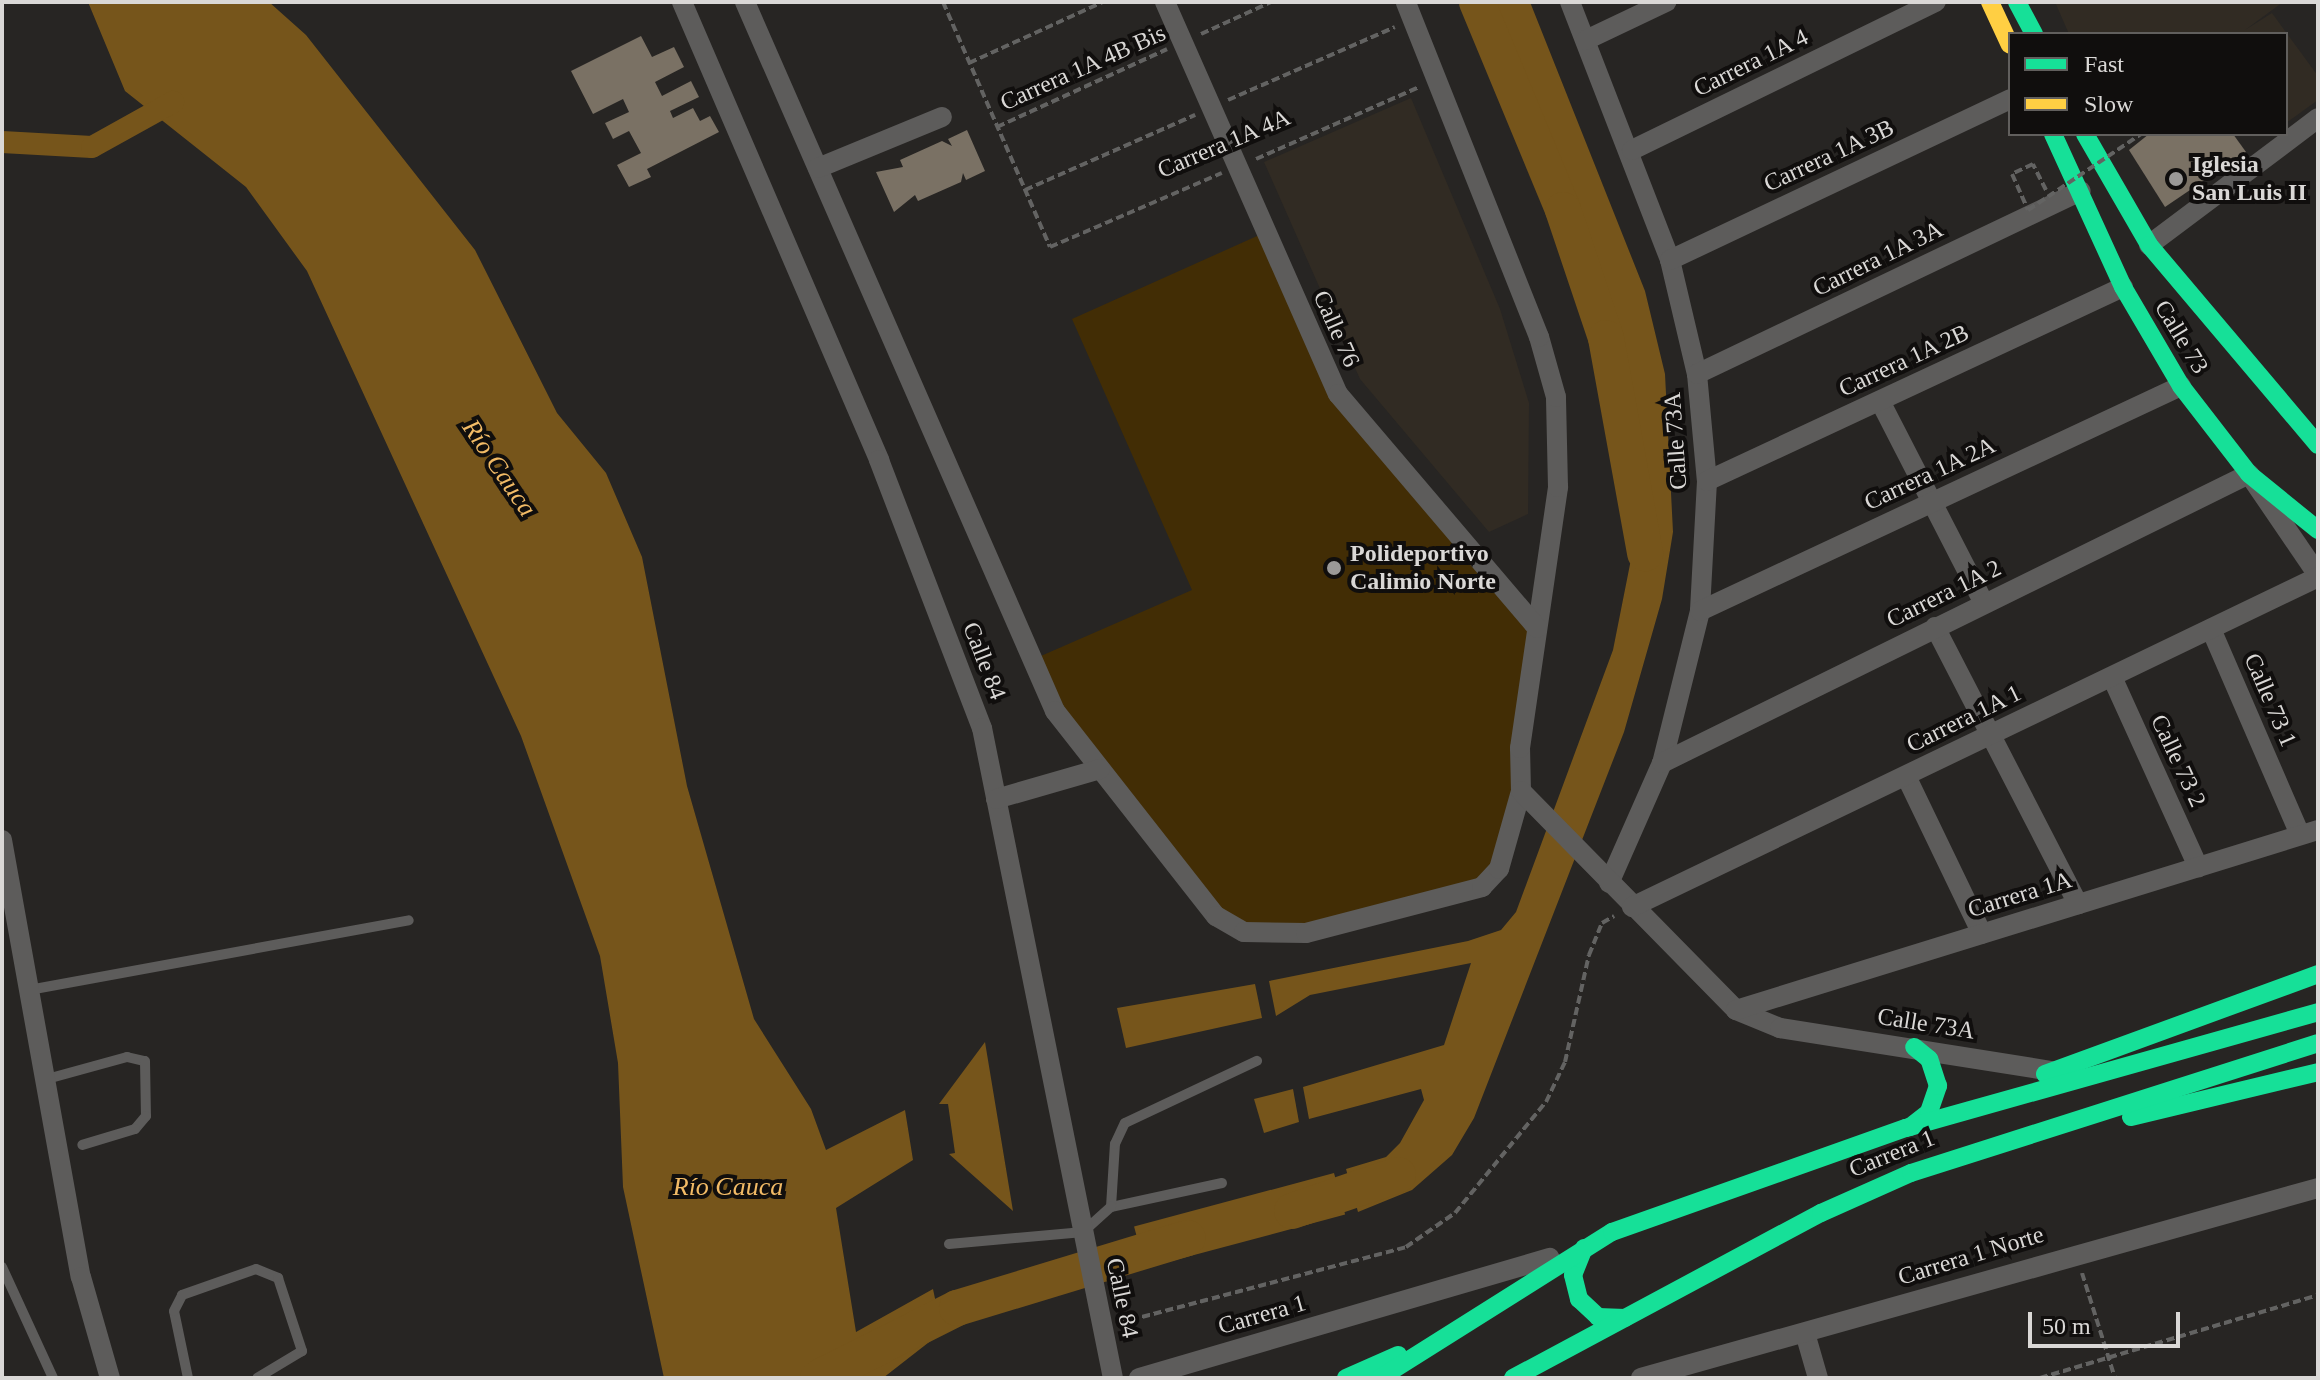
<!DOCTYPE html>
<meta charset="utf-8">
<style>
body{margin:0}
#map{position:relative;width:2320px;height:1380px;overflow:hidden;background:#272523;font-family:"Times New Roman",serif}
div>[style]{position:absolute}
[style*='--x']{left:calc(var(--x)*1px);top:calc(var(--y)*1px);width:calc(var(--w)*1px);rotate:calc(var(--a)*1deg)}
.built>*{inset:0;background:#312b23}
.green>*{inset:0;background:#422d05}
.water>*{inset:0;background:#76551b;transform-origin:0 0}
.canal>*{height:22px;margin:-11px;padding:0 11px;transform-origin:11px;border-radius:11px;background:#76551b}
.river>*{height:36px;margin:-18px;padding:0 18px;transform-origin:18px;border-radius:18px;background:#76551b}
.building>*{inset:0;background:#7a7164}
.path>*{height:4px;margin-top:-2px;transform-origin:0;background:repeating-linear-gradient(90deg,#636362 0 8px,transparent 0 12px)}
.lane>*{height:10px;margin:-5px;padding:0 5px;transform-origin:5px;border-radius:5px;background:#5d5c5b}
.street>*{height:20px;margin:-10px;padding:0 10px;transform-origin:10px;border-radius:10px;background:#5d5c5b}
.fast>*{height:18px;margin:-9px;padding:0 9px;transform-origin:9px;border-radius:9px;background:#16e098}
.slow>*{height:18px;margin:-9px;padding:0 9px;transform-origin:9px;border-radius:9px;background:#ffcf43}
.path-bridge>*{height:4px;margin-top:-2px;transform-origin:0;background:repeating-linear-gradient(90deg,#636362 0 8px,transparent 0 12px)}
.dots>*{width:22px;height:22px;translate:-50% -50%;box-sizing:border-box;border:4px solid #100e0d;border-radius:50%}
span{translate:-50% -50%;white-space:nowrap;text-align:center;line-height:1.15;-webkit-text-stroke:8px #100e0d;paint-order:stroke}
.street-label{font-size:24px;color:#dad8d6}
.poi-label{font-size:24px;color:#dad8d6;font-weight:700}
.left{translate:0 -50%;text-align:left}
.water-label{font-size:26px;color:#f2bb66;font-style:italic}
.frame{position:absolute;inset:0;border:4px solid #dad8d6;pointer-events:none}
.legend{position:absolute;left:2008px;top:32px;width:280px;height:104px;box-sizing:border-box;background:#100e0d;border:2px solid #615f5d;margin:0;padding:10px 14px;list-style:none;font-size:24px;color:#dad8d6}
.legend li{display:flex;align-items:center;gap:16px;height:40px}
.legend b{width:40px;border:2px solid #615f5d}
.scale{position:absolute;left:2028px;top:1312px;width:152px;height:36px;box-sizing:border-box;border:4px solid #dad8d6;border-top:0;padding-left:10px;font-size:24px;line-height:28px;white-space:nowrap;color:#dad8d6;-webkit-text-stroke:6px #100e0d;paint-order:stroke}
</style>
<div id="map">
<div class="built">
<i style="clip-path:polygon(2055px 2px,2283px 2px,2245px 30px,2272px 13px,2318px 76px,2318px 100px,2286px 123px,2286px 34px,2069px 34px)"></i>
<i style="clip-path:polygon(1411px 98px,1500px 309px,1529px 403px,1528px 514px,1489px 532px,1360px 379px,1264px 162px)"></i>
</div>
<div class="green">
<i style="clip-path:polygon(1266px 232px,1326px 372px,1537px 628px,1519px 770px,1489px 880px,1340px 927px,1244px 932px,1216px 916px,1055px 711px,1034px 659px,1192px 590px,1072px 319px)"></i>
</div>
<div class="water">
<i style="clip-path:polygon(88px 2px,269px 2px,306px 35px,475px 250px,557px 413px,606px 473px,642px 557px,687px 786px,754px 1019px,811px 1109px,826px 1150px,905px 1110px,913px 1160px,836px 1208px,856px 1332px,933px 1289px,942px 1332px,883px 1378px,664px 1378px,623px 1187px,618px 1063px,600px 956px,521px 736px,307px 271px,246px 187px,125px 91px)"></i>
<i style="clip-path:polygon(1491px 2px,1530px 2px,1645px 291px,1665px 374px,1673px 532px,1662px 599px,1624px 732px,1474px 1118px,1452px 1155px,1412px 1190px,1358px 1212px,1346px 1169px,1386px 1157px,1400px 1143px,1424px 1100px,1421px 1089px,1309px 1119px,1303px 1087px,1444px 1045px,1471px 963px,1310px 995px,1276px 1016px,1269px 981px,1468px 941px,1501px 930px,1516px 912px,1613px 650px,1637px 529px,1630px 380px,1610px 302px)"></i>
<i style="clip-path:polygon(1255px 984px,1262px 1018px,1126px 1048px,1117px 1008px)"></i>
<i style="clip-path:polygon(985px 1042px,1013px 1211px,949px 1154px,955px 1153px,948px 1104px,939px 1104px)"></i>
<i style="clip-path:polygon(1293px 1089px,1299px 1122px,1264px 1133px,1254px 1099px)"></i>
<i style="left:1334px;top:1173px;width:43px;height:207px;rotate:75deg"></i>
</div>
<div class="canal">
<i style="--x:2;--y:142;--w:90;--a:3.2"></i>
<i style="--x:92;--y:147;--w:93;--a:-29.1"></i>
</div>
<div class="river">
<i style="--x:1477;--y:2;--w:225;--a:67.5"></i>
<i style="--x:1563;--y:210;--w:135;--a:71.4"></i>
<i style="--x:1606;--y:338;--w:219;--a:79.7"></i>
<i style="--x:1292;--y:1211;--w:112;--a:-18.8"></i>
<i style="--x:818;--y:1378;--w:156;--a:-26.7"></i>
<i style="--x:957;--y:1308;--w:241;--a:-16.9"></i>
</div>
<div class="building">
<i style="clip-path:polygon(641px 36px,652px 57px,674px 47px,684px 67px,655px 82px,662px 96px,691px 81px,699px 97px,670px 111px,673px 118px,693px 108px,700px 121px,710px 116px,719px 132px,647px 169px,651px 177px,629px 187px,617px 165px,641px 153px,629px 131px,613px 139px,605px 123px,629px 112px,623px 99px,593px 114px,571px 71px)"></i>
<i style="clip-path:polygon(967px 130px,985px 171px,966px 180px,963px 173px,961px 182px,918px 201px,915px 195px,894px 212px,876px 172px,903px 167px,900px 160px,942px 141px,952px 146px,948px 139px)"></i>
<i style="clip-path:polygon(2149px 134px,2233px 134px,2246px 152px,2165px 207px,2129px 150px)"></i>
</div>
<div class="path">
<i style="--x:943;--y:2;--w:267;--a:66.4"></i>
<i style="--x:1050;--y:247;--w:187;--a:-23.3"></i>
<i style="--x:1201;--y:34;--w:77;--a:-24.6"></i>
<i style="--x:969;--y:63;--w:147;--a:-24.5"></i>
<i style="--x:1228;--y:100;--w:182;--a:-23.6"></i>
<i style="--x:997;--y:127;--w:187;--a:-24.6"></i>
<i style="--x:1256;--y:159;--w:178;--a:-23.8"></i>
<i style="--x:1025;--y:190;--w:186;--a:-23.8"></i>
<i style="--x:2082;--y:1273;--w:110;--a:72.6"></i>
<i style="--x:1119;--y:1323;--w:297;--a:-14.8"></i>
<i style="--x:1406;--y:1247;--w:60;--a:-34.8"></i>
<i style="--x:1455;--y:1213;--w:144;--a:-50.7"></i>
<i style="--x:1546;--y:1102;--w:44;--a:-64.6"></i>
<i style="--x:1565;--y:1062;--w:110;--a:-77.4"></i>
<i style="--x:1589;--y:955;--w:35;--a:-68"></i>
<i style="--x:1602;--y:923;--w:14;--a:-30"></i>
<i style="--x:2040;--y:1378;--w:290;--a:-16.6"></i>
</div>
<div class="lane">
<i style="--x:29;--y:990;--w:386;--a:-10.4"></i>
<i style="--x:47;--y:1079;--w:83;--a:-15.4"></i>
<i style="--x:127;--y:1057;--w:18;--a:13"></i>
<i style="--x:145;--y:1061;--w:55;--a:89"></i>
<i style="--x:146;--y:1116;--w:17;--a:130"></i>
<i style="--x:135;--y:1129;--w:55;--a:163.2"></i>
<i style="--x:1222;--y:1183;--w:114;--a:167.8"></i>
<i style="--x:1111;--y:1207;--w:63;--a:-86.4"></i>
<i style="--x:1115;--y:1144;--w:23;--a:-65"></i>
<i style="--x:1125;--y:1123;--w:146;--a:-25.2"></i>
<i style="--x:949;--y:1244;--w:135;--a:-5.1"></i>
<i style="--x:1083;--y:1232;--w:38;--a:-42"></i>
<i style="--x:2;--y:1267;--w:122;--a:65.3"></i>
<i style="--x:188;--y:1378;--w:68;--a:-101.8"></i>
<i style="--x:174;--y:1311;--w:18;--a:-63"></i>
<i style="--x:182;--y:1295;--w:78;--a:-19.4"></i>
<i style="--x:256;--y:1269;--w:24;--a:22"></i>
<i style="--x:278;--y:1278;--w:77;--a:71.8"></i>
<i style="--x:302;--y:1351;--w:52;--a:149"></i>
</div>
<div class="street">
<i style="--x:682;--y:2;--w:499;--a:66.7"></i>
<i style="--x:879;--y:460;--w:287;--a:69"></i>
<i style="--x:982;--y:728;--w:663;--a:78.61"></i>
<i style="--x:745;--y:2;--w:774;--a:66.38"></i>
<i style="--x:1055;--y:711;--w:261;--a:51.9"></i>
<i style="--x:1216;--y:916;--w:32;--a:30"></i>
<i style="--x:1244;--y:932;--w:62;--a:0.9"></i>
<i style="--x:1306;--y:933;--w:182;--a:-14.6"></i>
<i style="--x:1482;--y:887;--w:25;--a:-47"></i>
<i style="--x:1499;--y:869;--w:81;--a:-74.2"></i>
<i style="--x:1521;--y:791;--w:43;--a:-91.3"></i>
<i style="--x:1520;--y:748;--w:264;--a:-81.7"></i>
<i style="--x:1558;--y:487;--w:90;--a:-91.3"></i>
<i style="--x:1556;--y:397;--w:62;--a:-105.8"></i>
<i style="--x:1539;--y:337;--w:360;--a:-111.7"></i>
<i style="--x:1165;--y:2;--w:428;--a:66.2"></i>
<i style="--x:1338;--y:394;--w:307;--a:49.6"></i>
<i style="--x:1570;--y:2;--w:277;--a:68.8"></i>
<i style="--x:1670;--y:260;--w:117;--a:76.7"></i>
<i style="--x:1697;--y:374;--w:107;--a:84.7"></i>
<i style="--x:1707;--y:481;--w:130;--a:93.1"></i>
<i style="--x:1700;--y:611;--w:157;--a:104"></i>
<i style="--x:1662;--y:763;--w:131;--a:113.8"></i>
<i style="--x:1586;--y:40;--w:89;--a:-25.4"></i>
<i style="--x:1632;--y:150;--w:338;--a:-26"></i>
<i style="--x:818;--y:168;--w:134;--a:-22.4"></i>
<i style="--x:2149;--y:245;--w:211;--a:-36.9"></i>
<i style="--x:1670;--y:260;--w:376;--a:-25.3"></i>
<i style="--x:1697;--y:374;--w:425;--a:-25.5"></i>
<i style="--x:1880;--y:401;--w:227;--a:62.8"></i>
<i style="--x:1707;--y:481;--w:459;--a:-25"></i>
<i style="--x:1700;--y:611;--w:531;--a:-25.07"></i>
<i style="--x:1935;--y:627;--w:312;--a:62.7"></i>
<i style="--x:2211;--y:629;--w:224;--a:66.6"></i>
<i style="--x:2112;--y:677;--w:209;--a:65.6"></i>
<i style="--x:1662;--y:763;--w:654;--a:-26.21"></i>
<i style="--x:2249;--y:474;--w:122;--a:55.7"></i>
<i style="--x:1906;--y:776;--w:175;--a:64.3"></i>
<i style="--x:1521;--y:791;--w:307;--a:45.5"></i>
<i style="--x:1736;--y:1010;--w:48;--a:22.2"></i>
<i style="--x:1780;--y:1028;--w:275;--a:9"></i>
<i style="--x:996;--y:799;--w:108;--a:-16.1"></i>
<i style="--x:2;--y:840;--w:444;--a:79.8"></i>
<i style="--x:81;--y:1277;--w:105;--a:74"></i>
<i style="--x:1632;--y:907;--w:761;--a:-25.69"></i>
<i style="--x:1736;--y:1010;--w:609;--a:-17.19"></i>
<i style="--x:1805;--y:1333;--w:47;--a:73.9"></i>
<i style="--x:1139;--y:1378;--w:428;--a:-16.3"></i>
<i style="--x:1641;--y:1378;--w:703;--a:-15.68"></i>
</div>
<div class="fast">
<i style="--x:2017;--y:2;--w:36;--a:62"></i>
<i style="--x:2053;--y:134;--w:168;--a:65.4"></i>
<i style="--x:2123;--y:287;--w:115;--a:59.6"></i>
<i style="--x:2181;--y:386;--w:111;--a:52.3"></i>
<i style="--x:2249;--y:474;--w:89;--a:39.1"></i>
<i style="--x:2085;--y:134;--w:128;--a:60"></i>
<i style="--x:2149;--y:245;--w:262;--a:49.8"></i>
<i style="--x:2045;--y:1074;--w:291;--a:-20.1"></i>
<i style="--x:2131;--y:1117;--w:192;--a:-13.5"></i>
<i style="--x:1910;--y:1127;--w:24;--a:-38"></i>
<i style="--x:1929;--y:1112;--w:28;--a:-71"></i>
<i style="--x:1938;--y:1086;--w:28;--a:-108"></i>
<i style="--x:1929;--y:1059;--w:19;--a:-141"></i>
<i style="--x:1584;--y:1248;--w:29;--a:112"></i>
<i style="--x:1573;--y:1275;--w:25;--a:76"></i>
<i style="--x:1579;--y:1299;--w:26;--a:43"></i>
<i style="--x:1598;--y:1317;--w:27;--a:2"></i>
<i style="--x:1346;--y:1378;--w:57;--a:-23.9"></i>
<i style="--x:1380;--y:1378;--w:274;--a:-32.2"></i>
<i style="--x:1612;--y:1232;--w:312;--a:-19.5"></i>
<i style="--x:1906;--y:1128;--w:428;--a:-15.7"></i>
<i style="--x:1513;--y:1378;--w:349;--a:-28.2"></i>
<i style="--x:1821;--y:1213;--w:98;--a:-24"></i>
<i style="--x:1911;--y:1173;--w:427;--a:-17.7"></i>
</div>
<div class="slow">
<i style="--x:1990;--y:2;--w:47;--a:65.1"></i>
</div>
<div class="path-bridge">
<i style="--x:2046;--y:190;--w:29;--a:-117"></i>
<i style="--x:2033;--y:164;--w:23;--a:155"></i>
<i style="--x:2012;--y:174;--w:39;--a:66"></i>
<i style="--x:2028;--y:210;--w:136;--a:-33.9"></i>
</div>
<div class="dots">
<i style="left:2176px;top:179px;background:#9b9997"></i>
<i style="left:1334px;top:568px;background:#9b9997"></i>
</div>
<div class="street-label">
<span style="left:1751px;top:63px;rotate:-26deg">Carrera 1A 4</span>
<span style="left:1083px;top:68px;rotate:-24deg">Carrera 1A 4B Bis</span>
<span style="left:1224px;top:144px;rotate:-23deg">Carrera 1A 4A</span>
<span style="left:1829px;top:156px;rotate:-25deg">Carrera 1A 3B</span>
<span style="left:1878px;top:259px;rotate:-26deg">Carrera 1A 3A</span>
<span style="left:1336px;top:329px;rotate:66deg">Calle 76</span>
<span style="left:2181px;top:337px;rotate:59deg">Calle 73</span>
<span style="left:1904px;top:361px;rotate:-25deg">Carrera 1A 2B</span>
<span style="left:1676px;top:441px;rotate:-94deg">Calle 73A</span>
<span style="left:1930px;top:474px;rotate:-25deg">Carrera 1A 2A</span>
<span style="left:1944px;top:594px;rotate:-26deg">Carrera 1A 2</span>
<span style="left:984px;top:661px;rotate:69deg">Calle 84</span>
<span style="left:2270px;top:700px;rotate:67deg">Calle 73 1</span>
<span style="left:1964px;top:719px;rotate:-26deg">Carrera 1A 1</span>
<span style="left:2178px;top:761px;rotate:65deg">Calle 73 2</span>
<span style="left:2020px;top:895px;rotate:-17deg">Carrera 1A</span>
<span style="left:1926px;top:1024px;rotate:9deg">Calle 73A</span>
<span style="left:1892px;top:1154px;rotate:-22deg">Carrera 1</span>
<span style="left:1971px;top:1256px;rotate:-17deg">Carrera 1 Norte</span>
<span style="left:1122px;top:1298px;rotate:78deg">Calle 84</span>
<span style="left:1262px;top:1315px;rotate:-16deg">Carrera 1</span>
</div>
<div class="poi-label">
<span class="left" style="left:2192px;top:179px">Iglesia<br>San Luis II</span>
<span class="left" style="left:1350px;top:568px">Polideportivo<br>Calimio Norte</span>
</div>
<div class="water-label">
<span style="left:499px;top:468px;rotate:56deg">Río Cauca</span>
<span style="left:728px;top:1187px">Río Cauca</span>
</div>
<div class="frame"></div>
<ul class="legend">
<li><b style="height:10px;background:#16e098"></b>Fast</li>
<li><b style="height:10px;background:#ffcf43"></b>Slow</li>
</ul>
<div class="scale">50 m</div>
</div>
